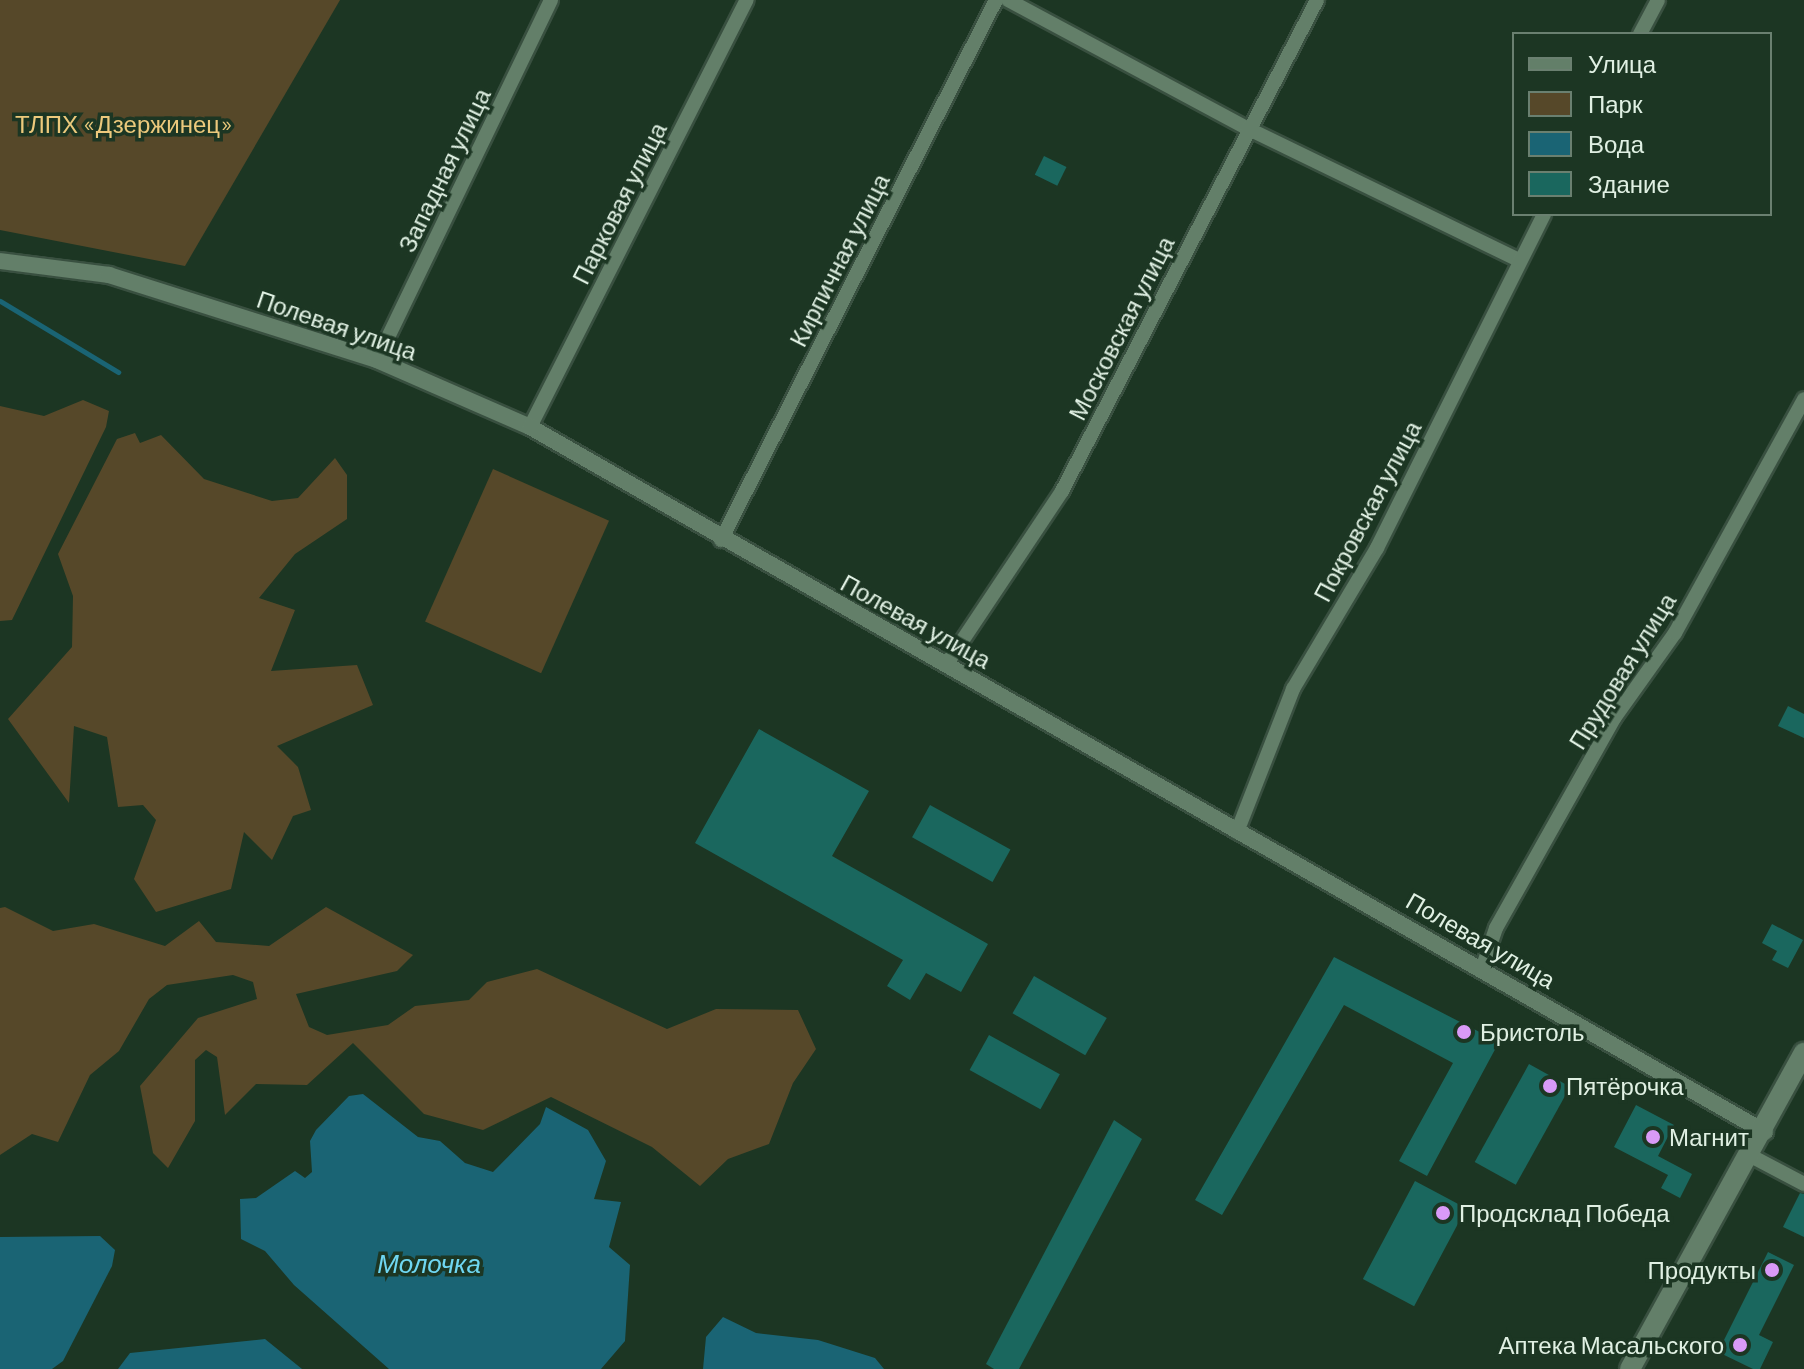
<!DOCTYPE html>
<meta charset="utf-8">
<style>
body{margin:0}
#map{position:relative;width:1804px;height:1369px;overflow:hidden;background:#1c3623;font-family:Barlow,sans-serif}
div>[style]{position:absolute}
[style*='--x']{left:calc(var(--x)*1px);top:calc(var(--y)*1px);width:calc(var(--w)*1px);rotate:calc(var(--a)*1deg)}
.green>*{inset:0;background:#564829;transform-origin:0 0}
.water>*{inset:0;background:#1a6474}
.stream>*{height:5px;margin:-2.5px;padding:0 2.5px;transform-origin:2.5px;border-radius:2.5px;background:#1a6474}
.building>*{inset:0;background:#1a675e;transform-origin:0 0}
.roads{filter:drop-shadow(2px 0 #395040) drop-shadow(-2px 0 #395040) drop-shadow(0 2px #395040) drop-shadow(0 -2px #395040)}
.minor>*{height:14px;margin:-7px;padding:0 7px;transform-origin:7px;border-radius:7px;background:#637f69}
.tertiary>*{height:16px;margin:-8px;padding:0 8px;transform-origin:8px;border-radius:8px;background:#637f69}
.secondary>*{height:20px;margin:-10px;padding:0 10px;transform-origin:10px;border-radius:10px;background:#637f69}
.dots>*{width:22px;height:22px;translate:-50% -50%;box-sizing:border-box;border:4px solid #1c3623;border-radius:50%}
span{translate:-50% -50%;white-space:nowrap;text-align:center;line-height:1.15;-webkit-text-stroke:7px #1c3623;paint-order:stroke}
.park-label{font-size:24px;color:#ecc97c}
.street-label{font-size:24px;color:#e0f0e3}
.poi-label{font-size:24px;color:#e0f0e3}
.left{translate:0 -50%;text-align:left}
.right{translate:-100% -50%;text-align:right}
.water-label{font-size:26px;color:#6fd7f2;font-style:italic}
.legend{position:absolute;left:1512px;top:32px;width:260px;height:184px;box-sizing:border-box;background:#1c3623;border:2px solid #6a8070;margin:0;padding:10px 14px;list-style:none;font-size:24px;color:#e0f0e3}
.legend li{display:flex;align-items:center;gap:16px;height:40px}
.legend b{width:40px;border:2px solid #6a8070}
</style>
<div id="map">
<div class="green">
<i style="clip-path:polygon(0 0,340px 0,185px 266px,0 230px)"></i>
<i style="clip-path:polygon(83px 400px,109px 411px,106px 427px,12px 620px,0 621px,0 406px,44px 416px)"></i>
<i style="clip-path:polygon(135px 433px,140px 443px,161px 435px,204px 479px,272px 501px,298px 498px,335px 458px,347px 475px,347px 519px,295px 554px,259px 598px,295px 610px,271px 671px,357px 665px,373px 705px,277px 746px,298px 767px,311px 810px,293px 816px,272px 860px,244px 832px,231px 889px,156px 912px,134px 879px,156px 820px,143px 805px,118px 807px,107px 737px,74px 726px,69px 803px,8px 719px,72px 647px,73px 596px,58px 554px,117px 439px)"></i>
<i style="left:493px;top:469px;width:127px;height:167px;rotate:24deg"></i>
<i style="clip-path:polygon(5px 907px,53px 931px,94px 924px,165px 946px,199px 921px,216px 942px,269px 946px,326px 907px,413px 955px,397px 971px,296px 994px,309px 1027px,327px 1035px,388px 1025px,415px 1006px,469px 1000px,487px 982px,537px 969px,667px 1029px,716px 1009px,798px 1010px,816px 1049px,793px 1083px,769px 1144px,728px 1159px,700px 1186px,652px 1147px,551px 1097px,483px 1130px,424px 1114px,353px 1043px,307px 1085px,256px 1084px,225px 1115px,217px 1057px,206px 1050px,195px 1060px,195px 1121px,168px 1168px,153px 1153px,140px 1086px,198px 1018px,257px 999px,253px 982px,233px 975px,167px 985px,149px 999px,119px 1051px,90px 1075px,58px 1142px,32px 1134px,0 1155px,0 908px)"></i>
</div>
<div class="water">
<i style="clip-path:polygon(363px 1094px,418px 1137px,440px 1141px,465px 1163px,493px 1172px,540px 1124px,546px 1107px,588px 1130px,606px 1161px,594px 1199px,621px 1202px,609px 1247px,630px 1265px,625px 1341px,601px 1369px,389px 1369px,294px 1285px,265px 1251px,241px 1239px,240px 1199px,256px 1198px,295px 1171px,305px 1178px,312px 1172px,310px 1141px,316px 1130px,349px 1096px)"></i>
<i style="clip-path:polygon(100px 1236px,115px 1250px,112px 1266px,63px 1361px,52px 1369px,0 1369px,0 1237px)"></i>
<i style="clip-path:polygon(723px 1317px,756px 1333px,818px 1340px,875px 1358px,884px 1369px,703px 1369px,706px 1337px)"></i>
<i style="clip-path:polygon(265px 1339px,302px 1369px,118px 1369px,130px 1353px)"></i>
</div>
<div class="stream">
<i style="--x:0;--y:301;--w:138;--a:31"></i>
</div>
<div class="building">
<i style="left:1044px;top:156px;width:25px;height:21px;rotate:26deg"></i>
<i style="clip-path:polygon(1788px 706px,1804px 714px,1804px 738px,1778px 726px)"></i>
<i style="clip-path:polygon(759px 729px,869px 791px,832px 856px,988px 944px,961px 992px,926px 973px,910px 1000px,887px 986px,903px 960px,695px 843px)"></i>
<i style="left:930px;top:805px;width:92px;height:37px;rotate:29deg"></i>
<i style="clip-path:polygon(1772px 924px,1803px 940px,1788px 968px,1772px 960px,1777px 951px,1762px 943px)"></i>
<i style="clip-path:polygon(1334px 957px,1499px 1042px,1427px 1176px,1399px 1161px,1453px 1063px,1344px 1005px,1222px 1215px,1195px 1200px)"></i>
<i style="left:1034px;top:976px;width:84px;height:43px;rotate:30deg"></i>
<i style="left:989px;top:1035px;width:81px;height:40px;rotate:29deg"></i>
<i style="left:1529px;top:1064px;width:47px;height:112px;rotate:29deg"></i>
<i style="clip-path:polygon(1636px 1105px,1674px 1125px,1658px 1156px,1692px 1174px,1680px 1198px,1661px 1188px,1668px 1175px,1614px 1147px)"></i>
<i style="clip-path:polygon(1114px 1120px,1142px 1139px,1019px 1369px,994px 1369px,986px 1364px)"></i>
<i style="left:1415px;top:1181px;width:58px;height:111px;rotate:28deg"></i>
<i style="clip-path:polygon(1800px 1193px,1804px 1194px,1804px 1237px,1783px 1227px)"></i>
<i style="clip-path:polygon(1768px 1252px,1794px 1265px,1759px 1335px,1773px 1342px,1760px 1369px,1753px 1369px,1718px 1352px)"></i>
</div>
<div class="roads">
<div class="minor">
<i style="--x:1008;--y:0;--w:273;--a:28.2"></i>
<i style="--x:1249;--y:129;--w:300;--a:25.9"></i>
<i style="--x:1640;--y:34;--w:38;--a:-62"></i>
<i style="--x:377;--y:360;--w:400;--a:-64.2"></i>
<i style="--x:530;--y:427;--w:479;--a:-63.1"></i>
<i style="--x:721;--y:540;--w:606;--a:-63.01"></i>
<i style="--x:946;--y:665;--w:209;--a:-56.3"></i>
<i style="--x:1062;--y:491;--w:553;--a:-62.55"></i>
<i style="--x:1237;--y:832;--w:154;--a:-68.6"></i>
<i style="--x:1293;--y:689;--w:164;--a:-59.2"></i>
<i style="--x:1377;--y:548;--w:373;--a:-63.4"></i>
<i style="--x:1482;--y:969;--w:43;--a:-71.1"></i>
<i style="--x:1496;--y:928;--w:242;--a:-60.6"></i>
<i style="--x:1615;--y:717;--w:103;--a:-54.5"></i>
<i style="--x:1675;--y:633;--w:267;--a:-61.1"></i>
<i style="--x:1751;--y:1156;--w:60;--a:27.8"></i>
</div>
<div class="tertiary">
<i style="--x:0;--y:261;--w:110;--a:7.3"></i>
<i style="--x:109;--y:275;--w:281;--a:17.6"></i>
<i style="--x:377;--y:360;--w:167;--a:23.6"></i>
<i style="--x:530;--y:427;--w:1422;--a:29.72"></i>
</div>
<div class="secondary">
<i style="--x:1630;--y:1369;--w:361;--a:-61.2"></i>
</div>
</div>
<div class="dots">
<i style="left:1464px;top:1032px;background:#d99af7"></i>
<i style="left:1550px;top:1086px;background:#d99af7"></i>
<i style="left:1653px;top:1137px;background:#d99af7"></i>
<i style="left:1443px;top:1213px;background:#d99af7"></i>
<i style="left:1772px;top:1270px;background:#d99af7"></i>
<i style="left:1740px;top:1345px;background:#d99af7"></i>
</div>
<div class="park-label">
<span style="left:124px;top:124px">ТЛПХ «Дзержинец»</span>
</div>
<div class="street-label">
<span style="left:444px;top:170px;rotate:-64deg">Западная улица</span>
<span style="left:619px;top:203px;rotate:-63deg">Парковая улица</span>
<span style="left:839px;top:260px;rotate:-63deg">Кирпичная улица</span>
<span style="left:337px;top:325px;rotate:19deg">Полевая улица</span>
<span style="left:1121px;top:328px;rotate:-63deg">Московская улица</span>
<span style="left:1367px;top:511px;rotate:-62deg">Покровская улица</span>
<span style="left:916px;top:621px;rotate:29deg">Полевая улица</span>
<span style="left:1622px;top:671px;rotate:-58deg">Прудовая улица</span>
<span style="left:1481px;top:940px;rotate:30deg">Полевая улица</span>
</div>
<div class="poi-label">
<span class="left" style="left:1480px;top:1032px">Бристоль</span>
<span class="left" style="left:1566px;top:1086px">Пятёрочка</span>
<span class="left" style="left:1669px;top:1137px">Магнит</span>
<span class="left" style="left:1459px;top:1213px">Продсклад Победа</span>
<span class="right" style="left:1756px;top:1270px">Продукты</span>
<span class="right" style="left:1724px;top:1345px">Аптека Масальского</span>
</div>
<div class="water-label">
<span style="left:429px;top:1263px">Молочка</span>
</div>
<ul class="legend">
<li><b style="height:10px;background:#637f69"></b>Улица</li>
<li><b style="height:22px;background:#564829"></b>Парк</li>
<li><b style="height:22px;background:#1a6474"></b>Вода</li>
<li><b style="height:22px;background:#1a675e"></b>Здание</li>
</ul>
</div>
